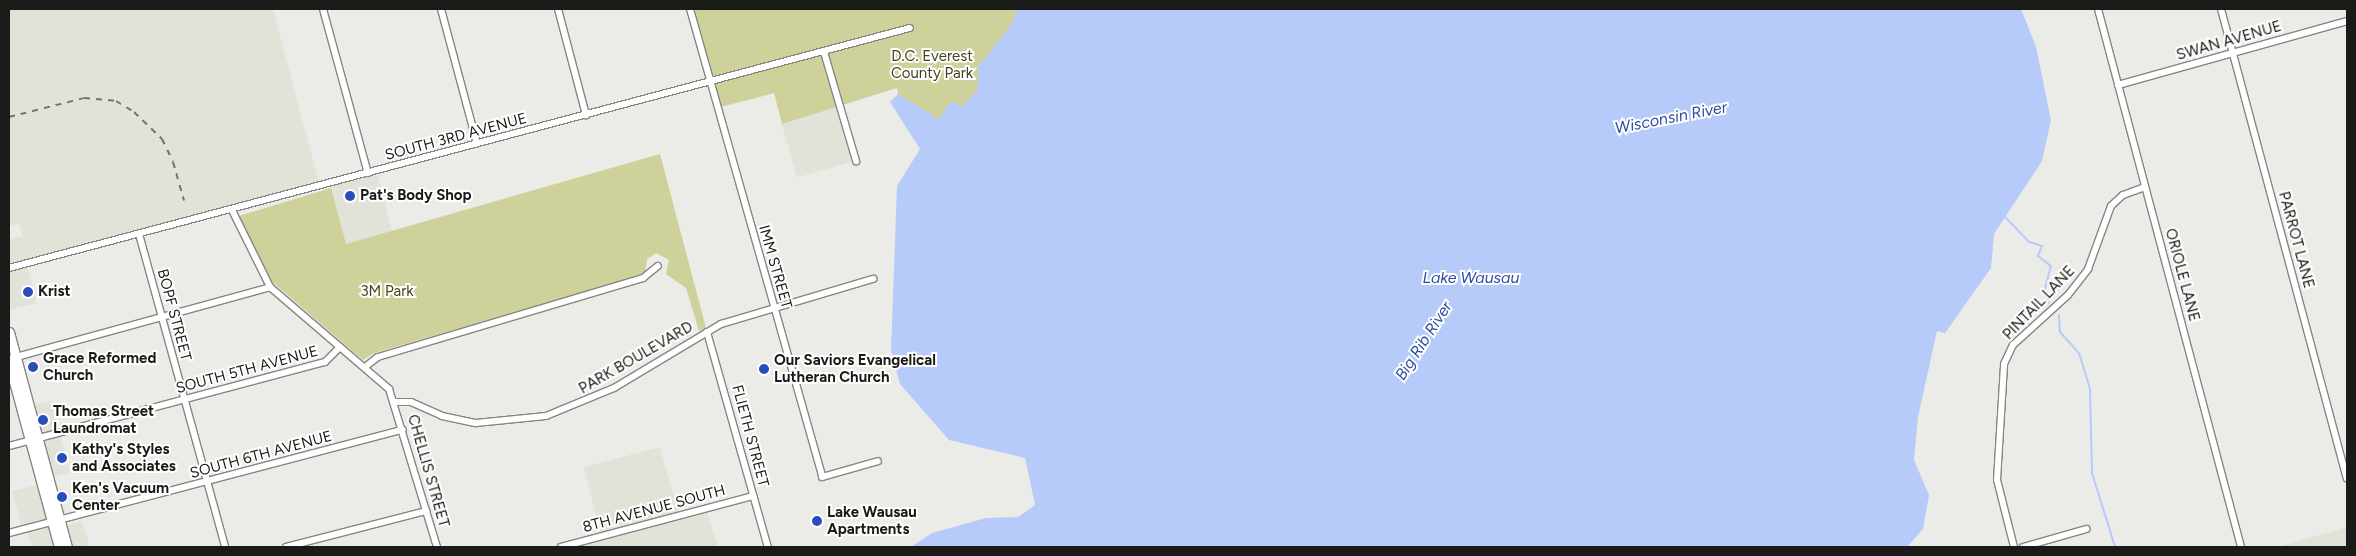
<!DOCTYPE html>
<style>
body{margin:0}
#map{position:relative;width:2356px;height:556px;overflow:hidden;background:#ebebe8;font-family:Figtree,sans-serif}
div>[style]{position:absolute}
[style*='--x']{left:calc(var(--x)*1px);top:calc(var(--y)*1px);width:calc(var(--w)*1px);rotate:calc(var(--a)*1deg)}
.built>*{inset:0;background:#e2e3d8;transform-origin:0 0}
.green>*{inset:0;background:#ced29a}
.water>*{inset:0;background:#b7cbfa}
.stream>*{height:2px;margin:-1px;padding:0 1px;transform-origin:1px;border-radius:1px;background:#b7cbfa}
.roads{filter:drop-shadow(1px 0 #858582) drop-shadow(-1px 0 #858582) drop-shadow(0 1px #858582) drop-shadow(0 -1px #858582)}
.street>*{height:6px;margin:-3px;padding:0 3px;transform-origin:3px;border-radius:3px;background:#fff}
.secondary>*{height:9px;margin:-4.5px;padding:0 4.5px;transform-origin:4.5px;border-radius:4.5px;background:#fff}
.rail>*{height:2px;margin-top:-1px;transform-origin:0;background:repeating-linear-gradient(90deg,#737371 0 6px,transparent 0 12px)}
.dots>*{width:14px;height:14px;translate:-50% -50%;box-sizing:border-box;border:2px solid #fffffe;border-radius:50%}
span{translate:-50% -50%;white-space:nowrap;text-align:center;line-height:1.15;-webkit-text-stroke:4px #fffffe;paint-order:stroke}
.street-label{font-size:15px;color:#1a1a19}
.park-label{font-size:15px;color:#43441e}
.poi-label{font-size:15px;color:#1a1a19;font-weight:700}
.left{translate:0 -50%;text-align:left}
.water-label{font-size:16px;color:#2e4ba2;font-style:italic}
.frame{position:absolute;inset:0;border:10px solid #1a1a19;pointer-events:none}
</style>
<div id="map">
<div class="built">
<i style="clip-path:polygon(9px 9px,273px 9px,319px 183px,26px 261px,37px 303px,9px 310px,9px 239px,23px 236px,19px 224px,11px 226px,9px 218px)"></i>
<i style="left:840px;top:106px;width:57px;height:61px;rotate:74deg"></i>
<i style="left:378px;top:175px;width:59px;height:49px;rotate:76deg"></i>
<i style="left:51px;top:401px;width:74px;height:21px;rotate:75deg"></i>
<i style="clip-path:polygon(660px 447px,679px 515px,706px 508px,718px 547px,561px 547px,601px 536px,584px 467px)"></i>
<i style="clip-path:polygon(37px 485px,54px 547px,32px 547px,25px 524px,21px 525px,12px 491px)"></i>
<i style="clip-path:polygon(82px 521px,90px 547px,70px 547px,65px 526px)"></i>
<i style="clip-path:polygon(2347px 527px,2347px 547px,2277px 547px)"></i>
</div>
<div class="green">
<i style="clip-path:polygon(692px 9px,1017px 9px,1012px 24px,978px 67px,978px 89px,963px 106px,939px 120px,898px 94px,897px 88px,782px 124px,774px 93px,717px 108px,710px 82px,716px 76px,712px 75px)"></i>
<i style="clip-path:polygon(660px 154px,706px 328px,699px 331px,686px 288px,666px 274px,669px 260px,656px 253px,647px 259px,645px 275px,374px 353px,363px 360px,269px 279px,239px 216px,331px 188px,346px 244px)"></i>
</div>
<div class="water">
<i style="clip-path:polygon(1017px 9px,2021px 9px,2036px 47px,2051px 120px,2042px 161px,1994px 234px,1991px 268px,1945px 333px,1937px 331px,1918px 417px,1914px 460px,1929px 495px,1923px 529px,1907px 547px,911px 547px,932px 533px,986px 518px,1018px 517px,1035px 505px,1025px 458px,949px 440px,900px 384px,891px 350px,897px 186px,920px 149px,890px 102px,898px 94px,939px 119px,950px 102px,963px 106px,978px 89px,978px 67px,1012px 24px)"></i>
</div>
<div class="stream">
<i style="--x:2005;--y:217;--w:35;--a:46"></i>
<i style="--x:2029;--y:242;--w:14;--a:17"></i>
<i style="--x:2042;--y:246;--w:11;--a:112"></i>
<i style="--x:2038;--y:256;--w:16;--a:38"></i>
<i style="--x:2051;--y:266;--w:28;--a:105"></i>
<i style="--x:2044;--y:293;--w:11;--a:63"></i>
<i style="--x:2059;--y:315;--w:17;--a:87"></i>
<i style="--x:2060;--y:332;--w:28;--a:48"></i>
<i style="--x:2079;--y:353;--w:39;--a:73"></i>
<i style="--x:2090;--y:390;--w:83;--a:88.6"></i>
<i style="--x:2092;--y:473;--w:77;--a:72.7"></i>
</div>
<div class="roads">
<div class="street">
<i style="--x:323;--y:9;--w:170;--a:74.7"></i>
<i style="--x:441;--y:9;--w:139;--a:75"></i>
<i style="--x:558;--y:9;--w:110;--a:75.2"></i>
<i style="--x:690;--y:9;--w:486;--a:74.2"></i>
<i style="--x:822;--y:477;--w:58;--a:-15.9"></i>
<i style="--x:2098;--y:9;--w:557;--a:75.11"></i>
<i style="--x:2221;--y:9;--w:486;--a:75"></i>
<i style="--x:824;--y:52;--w:114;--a:73.6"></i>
<i style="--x:2118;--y:85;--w:238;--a:-15.6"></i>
<i style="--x:232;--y:210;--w:86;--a:63.7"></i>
<i style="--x:270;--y:287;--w:157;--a:40.6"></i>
<i style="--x:389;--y:389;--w:165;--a:73.1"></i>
<i style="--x:139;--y:234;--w:325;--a:74.6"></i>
<i style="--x:9;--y:268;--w:932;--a:-14.92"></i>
<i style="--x:707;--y:332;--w:223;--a:74.2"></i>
<i style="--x:9;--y:359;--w:271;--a:-15.4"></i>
<i style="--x:365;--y:367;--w:16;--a:-38"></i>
<i style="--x:378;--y:357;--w:277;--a:-16.6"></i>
<i style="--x:643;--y:278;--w:19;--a:-39"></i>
<i style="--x:395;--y:402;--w:16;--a:0"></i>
<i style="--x:411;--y:402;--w:34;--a:24"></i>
<i style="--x:442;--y:416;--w:35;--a:12"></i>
<i style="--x:476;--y:423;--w:70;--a:-5.7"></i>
<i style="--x:546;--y:416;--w:74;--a:-22.4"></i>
<i style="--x:614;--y:388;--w:125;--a:-30.9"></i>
<i style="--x:721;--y:324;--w:159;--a:-16.5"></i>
<i style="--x:9;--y:446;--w:327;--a:-14.9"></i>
<i style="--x:325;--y:362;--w:21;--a:-45"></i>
<i style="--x:9;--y:533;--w:407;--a:-14.7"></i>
<i style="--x:286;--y:547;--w:145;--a:-14.4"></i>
<i style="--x:561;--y:547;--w:199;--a:-14.9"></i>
<i style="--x:2014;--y:547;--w:69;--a:-104.2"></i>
<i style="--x:1997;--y:480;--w:116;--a:-86.5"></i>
<i style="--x:2004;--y:364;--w:21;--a:-65"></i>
<i style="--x:2013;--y:345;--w:74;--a:-42.3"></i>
<i style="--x:2068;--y:295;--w:33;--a:-52"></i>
<i style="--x:2088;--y:269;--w:67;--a:-69.9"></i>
<i style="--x:2111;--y:206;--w:16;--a:-43"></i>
<i style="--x:2123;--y:195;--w:23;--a:-20"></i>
<i style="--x:2023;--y:547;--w:66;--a:-15.9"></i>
</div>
<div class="secondary">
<i style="--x:9;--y:332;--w:223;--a:74.9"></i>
<i style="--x:9;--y:363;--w:191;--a:74.8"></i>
</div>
</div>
<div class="rail">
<i style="--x:9;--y:117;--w:77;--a:-14.2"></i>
<i style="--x:84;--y:98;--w:32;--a:5"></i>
<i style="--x:116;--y:101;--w:21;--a:31"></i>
<i style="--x:134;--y:112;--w:39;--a:44"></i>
<i style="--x:162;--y:139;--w:25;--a:64"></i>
<i style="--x:173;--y:162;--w:40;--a:74"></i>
</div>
<div class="dots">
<i style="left:350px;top:196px;background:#2a4dbc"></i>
<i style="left:28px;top:292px;background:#2a4dbc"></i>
<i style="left:33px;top:367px;background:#2a4dbc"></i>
<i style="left:764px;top:369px;background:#2a4dbc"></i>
<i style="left:43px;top:420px;background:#2a4dbc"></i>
<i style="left:62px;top:458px;background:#2a4dbc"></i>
<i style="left:62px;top:497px;background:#2a4dbc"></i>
<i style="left:817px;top:521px;background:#2a4dbc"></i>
</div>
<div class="street-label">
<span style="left:2229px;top:41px;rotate:-16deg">SWAN AVENUE</span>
<span style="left:456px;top:137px;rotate:-15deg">SOUTH 3RD AVENUE</span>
<span style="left:2296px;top:240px;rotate:75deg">PARROT LANE</span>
<span style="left:775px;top:267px;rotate:74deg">IMM STREET</span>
<span style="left:2182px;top:275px;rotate:75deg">ORIOLE LANE</span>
<span style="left:2039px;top:303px;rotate:-46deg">PINTAIL LANE</span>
<span style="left:174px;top:315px;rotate:75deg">BOPF STREET</span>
<span style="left:636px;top:358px;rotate:-30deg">PARK BOULEVARD</span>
<span style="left:247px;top:370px;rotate:-15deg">SOUTH 5TH AVENUE</span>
<span style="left:750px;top:436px;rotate:75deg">FLIETH STREET</span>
<span style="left:261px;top:455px;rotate:-15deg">SOUTH 6TH AVENUE</span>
<span style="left:428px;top:471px;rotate:74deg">CHELLIS STREET</span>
<span style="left:654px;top:509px;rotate:-15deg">8TH AVENUE SOUTH</span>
</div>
<div class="park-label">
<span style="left:932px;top:65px">D.C. Everest<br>County Park</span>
<span style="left:387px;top:292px">3M Park</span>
</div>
<div class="poi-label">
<span class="left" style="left:360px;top:196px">Pat's Body Shop</span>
<span class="left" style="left:38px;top:292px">Krist</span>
<span class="left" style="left:43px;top:367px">Grace Reformed<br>Church</span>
<span class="left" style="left:774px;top:369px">Our Saviors Evangelical<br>Lutheran Church</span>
<span class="left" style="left:53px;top:420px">Thomas Street<br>Laundromat</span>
<span class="left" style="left:72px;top:458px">Kathy's Styles<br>and Associates</span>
<span class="left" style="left:72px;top:497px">Ken's Vacuum<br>Center</span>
<span class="left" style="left:827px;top:521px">Lake Wausau<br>Apartments</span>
</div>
<div class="water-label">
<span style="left:1671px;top:118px;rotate:-11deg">Wisconsin River</span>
<span style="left:1471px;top:278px">Lake Wausau</span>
<span style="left:1424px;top:341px;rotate:-57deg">Big Rib River</span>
</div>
<div class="frame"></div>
</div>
